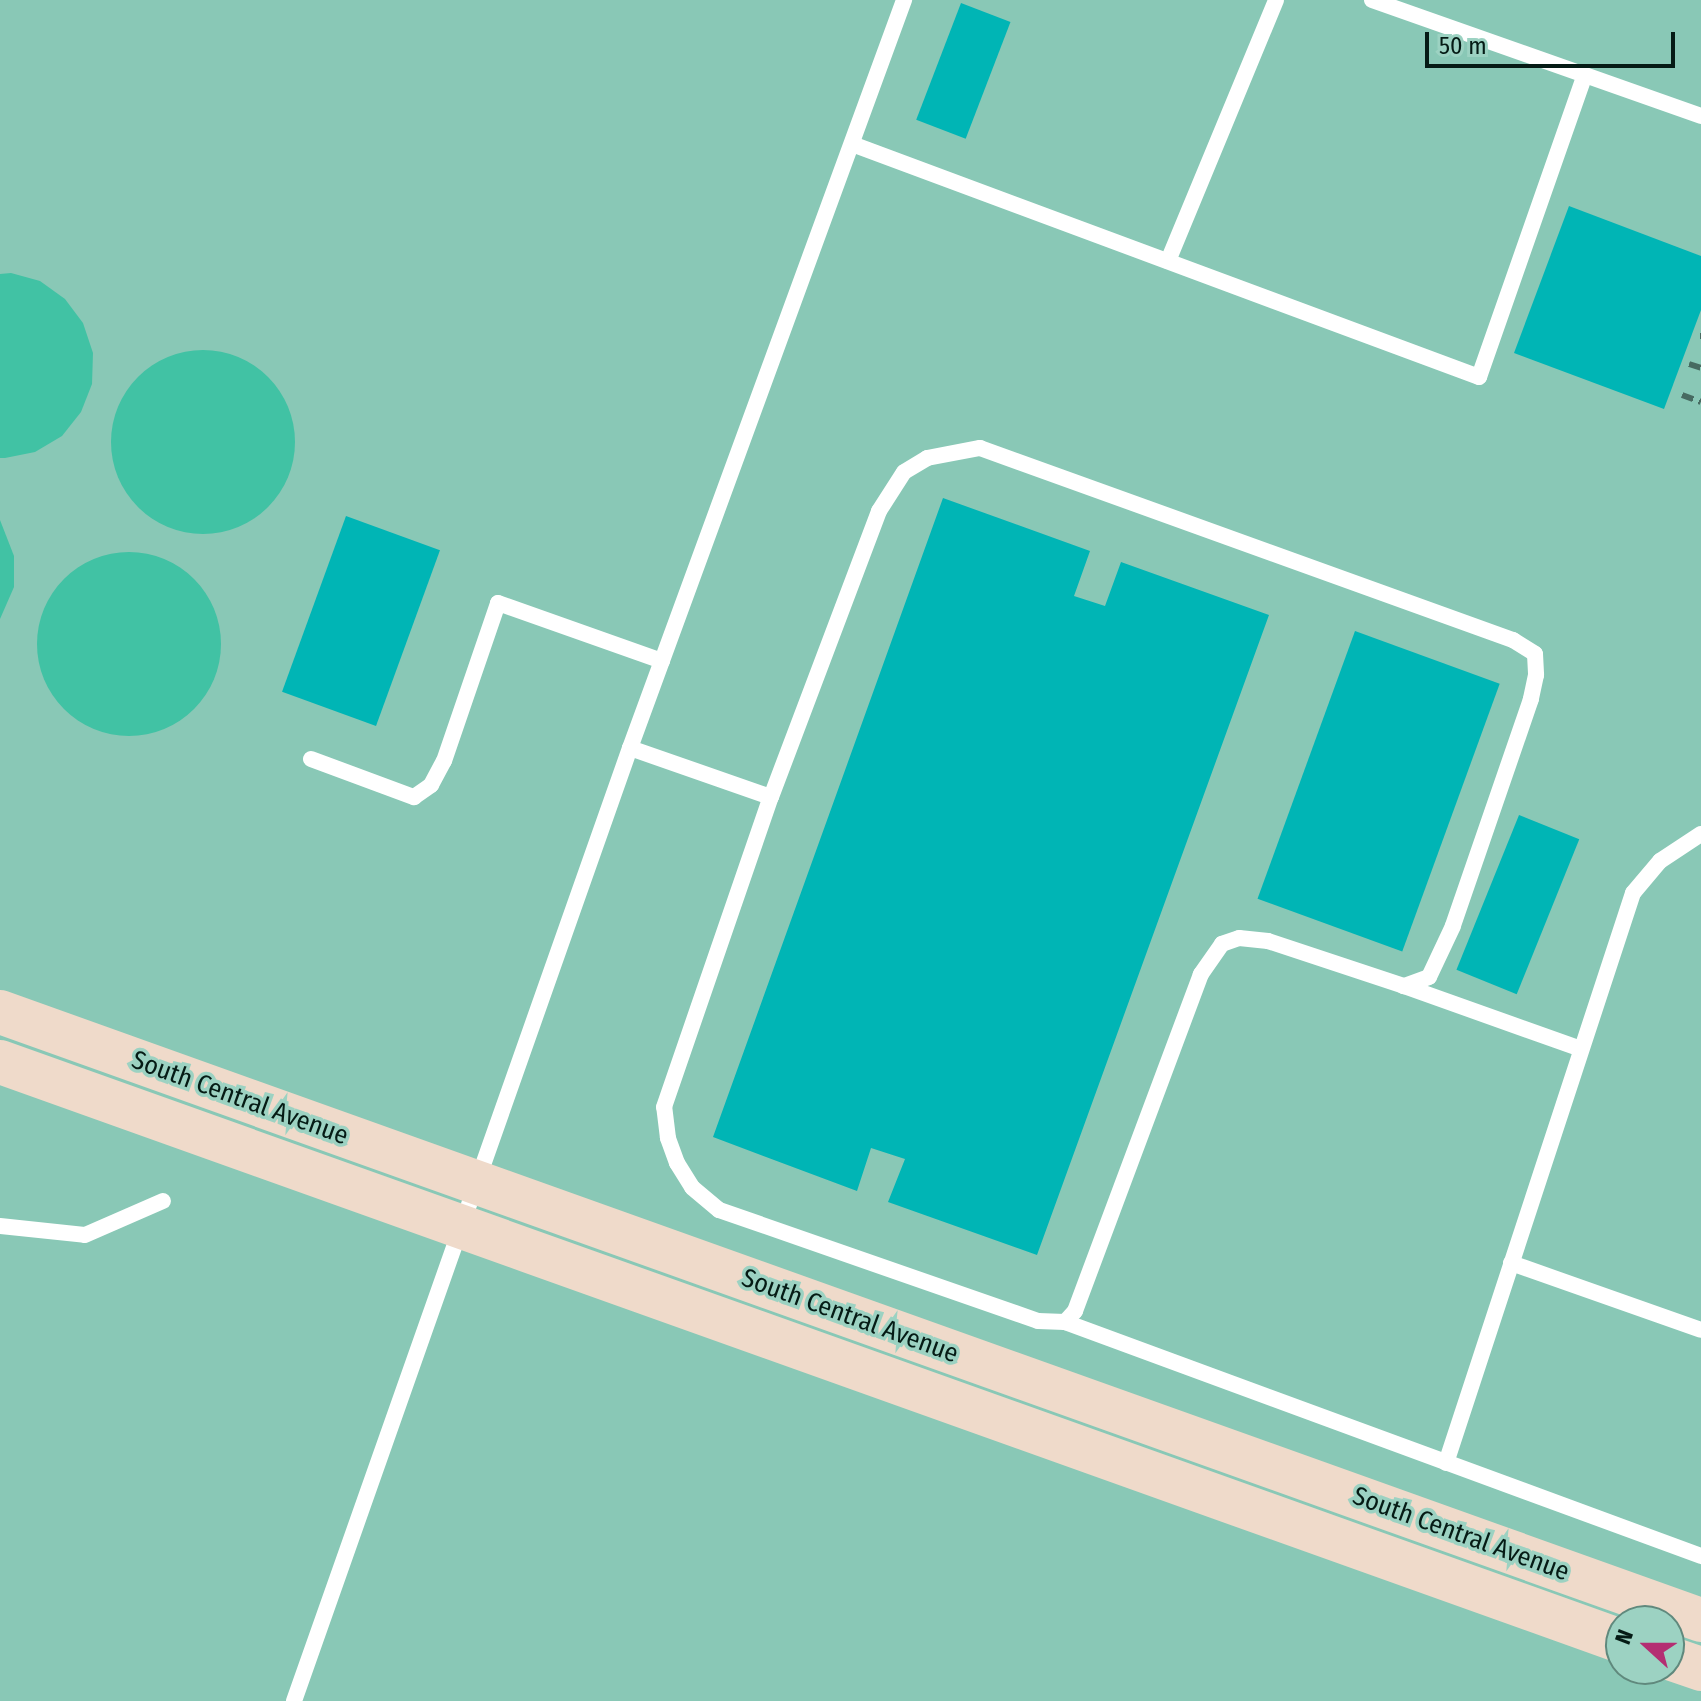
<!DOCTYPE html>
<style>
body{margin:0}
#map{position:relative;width:1701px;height:1701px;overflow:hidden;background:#9cd2c2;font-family:"Fira Sans Condensed",sans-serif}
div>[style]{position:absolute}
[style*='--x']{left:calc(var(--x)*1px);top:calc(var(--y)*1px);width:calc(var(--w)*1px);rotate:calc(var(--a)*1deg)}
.built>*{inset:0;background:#89c8b6}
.water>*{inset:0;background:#41c2a4}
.round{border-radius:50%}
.building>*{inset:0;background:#00b5b5;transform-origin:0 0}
.service>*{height:16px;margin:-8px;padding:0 8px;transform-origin:8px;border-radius:8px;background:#fff}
.secondary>*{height:44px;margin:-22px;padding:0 22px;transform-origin:22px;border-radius:22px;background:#efdaca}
.rail>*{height:6px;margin-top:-3px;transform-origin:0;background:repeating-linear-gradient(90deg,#476b61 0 12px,transparent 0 18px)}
span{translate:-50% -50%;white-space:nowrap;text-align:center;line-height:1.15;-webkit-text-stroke:7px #9cd2c2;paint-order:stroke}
.street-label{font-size:26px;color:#051b15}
.north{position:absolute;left:1605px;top:1605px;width:80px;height:80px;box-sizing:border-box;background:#9cd2c2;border:2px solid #60897d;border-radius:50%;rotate:291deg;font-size:22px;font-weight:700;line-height:32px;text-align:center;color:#051b15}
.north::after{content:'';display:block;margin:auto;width:28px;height:36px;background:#b42e72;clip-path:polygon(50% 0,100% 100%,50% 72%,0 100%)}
.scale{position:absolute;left:1425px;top:32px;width:250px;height:36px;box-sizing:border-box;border:4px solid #051b15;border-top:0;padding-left:10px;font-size:24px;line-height:28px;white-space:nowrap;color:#051b15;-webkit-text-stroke:6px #9cd2c2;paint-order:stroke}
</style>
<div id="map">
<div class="built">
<i style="clip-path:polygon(evenodd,0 0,1701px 0,1701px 1701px,0 1701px,0 0,1621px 1621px,1669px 1621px,1669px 1669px,1621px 1669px,1621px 1621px)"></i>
</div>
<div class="water">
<i style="clip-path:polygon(11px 273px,40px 281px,65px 299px,83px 323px,93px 353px,92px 384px,81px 412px,62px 436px,35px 452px,5px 458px,0 458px,0 274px)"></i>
<i class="round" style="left:111px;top:350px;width:184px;height:184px"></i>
<i style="clip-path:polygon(0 520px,14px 556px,14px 587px,0 619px)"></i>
<i class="round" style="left:37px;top:552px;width:184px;height:184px"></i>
</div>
<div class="building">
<i style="left:961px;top:3px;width:53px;height:125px;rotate:21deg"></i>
<i style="clip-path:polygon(1569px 206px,1701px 256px,1701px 310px,1664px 409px,1514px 353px)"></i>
<i style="clip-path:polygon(943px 498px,1090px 551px,1074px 596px,1105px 606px,1121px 562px,1269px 615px,1037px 1255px,888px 1202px,905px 1159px,871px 1148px,857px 1191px,713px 1137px)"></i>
<i style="left:346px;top:516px;width:100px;height:187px;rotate:20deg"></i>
<i style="left:1355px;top:631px;width:154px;height:285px;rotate:20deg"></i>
<i style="left:1519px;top:815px;width:65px;height:167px;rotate:22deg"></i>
</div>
<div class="service">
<i style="--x:1372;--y:0;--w:349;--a:19.4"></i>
<i style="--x:852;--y:144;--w:669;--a:20.39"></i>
<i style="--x:1479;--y:377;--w:320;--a:-70.7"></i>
<i style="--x:1168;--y:261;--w:282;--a:-67.5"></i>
<i style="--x:630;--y:748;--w:149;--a:19.2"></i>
<i style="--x:771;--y:797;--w:306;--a:-69.3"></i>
<i style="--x:879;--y:511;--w:46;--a:-57.3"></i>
<i style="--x:904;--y:472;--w:27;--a:-31"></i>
<i style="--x:927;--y:458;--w:54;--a:-10.7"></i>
<i style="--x:980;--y:448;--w:567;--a:19.81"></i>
<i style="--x:1513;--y:640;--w:26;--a:32"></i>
<i style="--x:1535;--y:654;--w:21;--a:87"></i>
<i style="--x:1536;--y:675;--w:25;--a:102"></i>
<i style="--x:1531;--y:699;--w:240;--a:109"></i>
<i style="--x:1453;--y:926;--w:56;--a:115.2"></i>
<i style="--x:1429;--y:977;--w:27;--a:160"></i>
<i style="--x:1404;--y:986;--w:143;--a:-161.7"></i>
<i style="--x:1268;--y:941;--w:29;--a:-174"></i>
<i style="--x:1239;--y:938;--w:18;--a:161"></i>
<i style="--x:1222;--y:944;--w:37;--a:125"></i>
<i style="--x:1201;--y:974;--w:360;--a:110.5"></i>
<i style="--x:1075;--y:1311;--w:15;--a:132"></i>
<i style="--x:1065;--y:1322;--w:27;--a:-178"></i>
<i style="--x:1038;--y:1321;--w:338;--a:-160.8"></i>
<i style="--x:719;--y:1210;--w:35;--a:-140"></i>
<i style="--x:692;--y:1187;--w:28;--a:-122"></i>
<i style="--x:677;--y:1163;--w:27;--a:-110"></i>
<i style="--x:668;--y:1138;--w:31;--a:-97"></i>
<i style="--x:664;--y:1107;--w:328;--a:-71"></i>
<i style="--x:311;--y:759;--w:110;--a:20.3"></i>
<i style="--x:414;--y:797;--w:21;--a:-35"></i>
<i style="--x:431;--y:785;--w:27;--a:-62"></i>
<i style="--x:444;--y:761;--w:167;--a:-71.1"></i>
<i style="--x:498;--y:603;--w:174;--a:19.5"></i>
<i style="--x:1404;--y:986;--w:188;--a:19.6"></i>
<i style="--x:0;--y:1226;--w:85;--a:6"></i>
<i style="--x:85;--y:1235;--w:85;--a:-23.6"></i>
<i style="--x:1511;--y:1263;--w:201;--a:19.4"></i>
<i style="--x:1065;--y:1322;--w:678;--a:20.2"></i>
<i style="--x:1446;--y:1463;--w:600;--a:-71.84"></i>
<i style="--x:1633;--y:893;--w:42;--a:-49.8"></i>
<i style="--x:1660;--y:861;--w:49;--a:-33.4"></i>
<i style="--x:294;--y:1701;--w:1010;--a:-70.58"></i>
<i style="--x:630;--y:748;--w:797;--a:-69.88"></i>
</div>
<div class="secondary">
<i style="--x:0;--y:1012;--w:1806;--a:19.67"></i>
<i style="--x:0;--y:1062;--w:1721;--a:19.66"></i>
<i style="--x:1669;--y:1658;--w:34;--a:19"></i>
</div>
<div class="rail">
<i style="--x:1700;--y:336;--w:1;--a:0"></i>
<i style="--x:1689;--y:364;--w:13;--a:18"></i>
<i style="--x:1682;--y:395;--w:20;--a:20"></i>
</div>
<div class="street-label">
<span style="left:240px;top:1098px;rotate:20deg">South Central Avenue</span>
<span style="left:850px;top:1316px;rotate:20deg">South Central Avenue</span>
<span style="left:1461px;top:1534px;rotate:20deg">South Central Avenue</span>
</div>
<div class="north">N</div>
<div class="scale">50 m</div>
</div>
